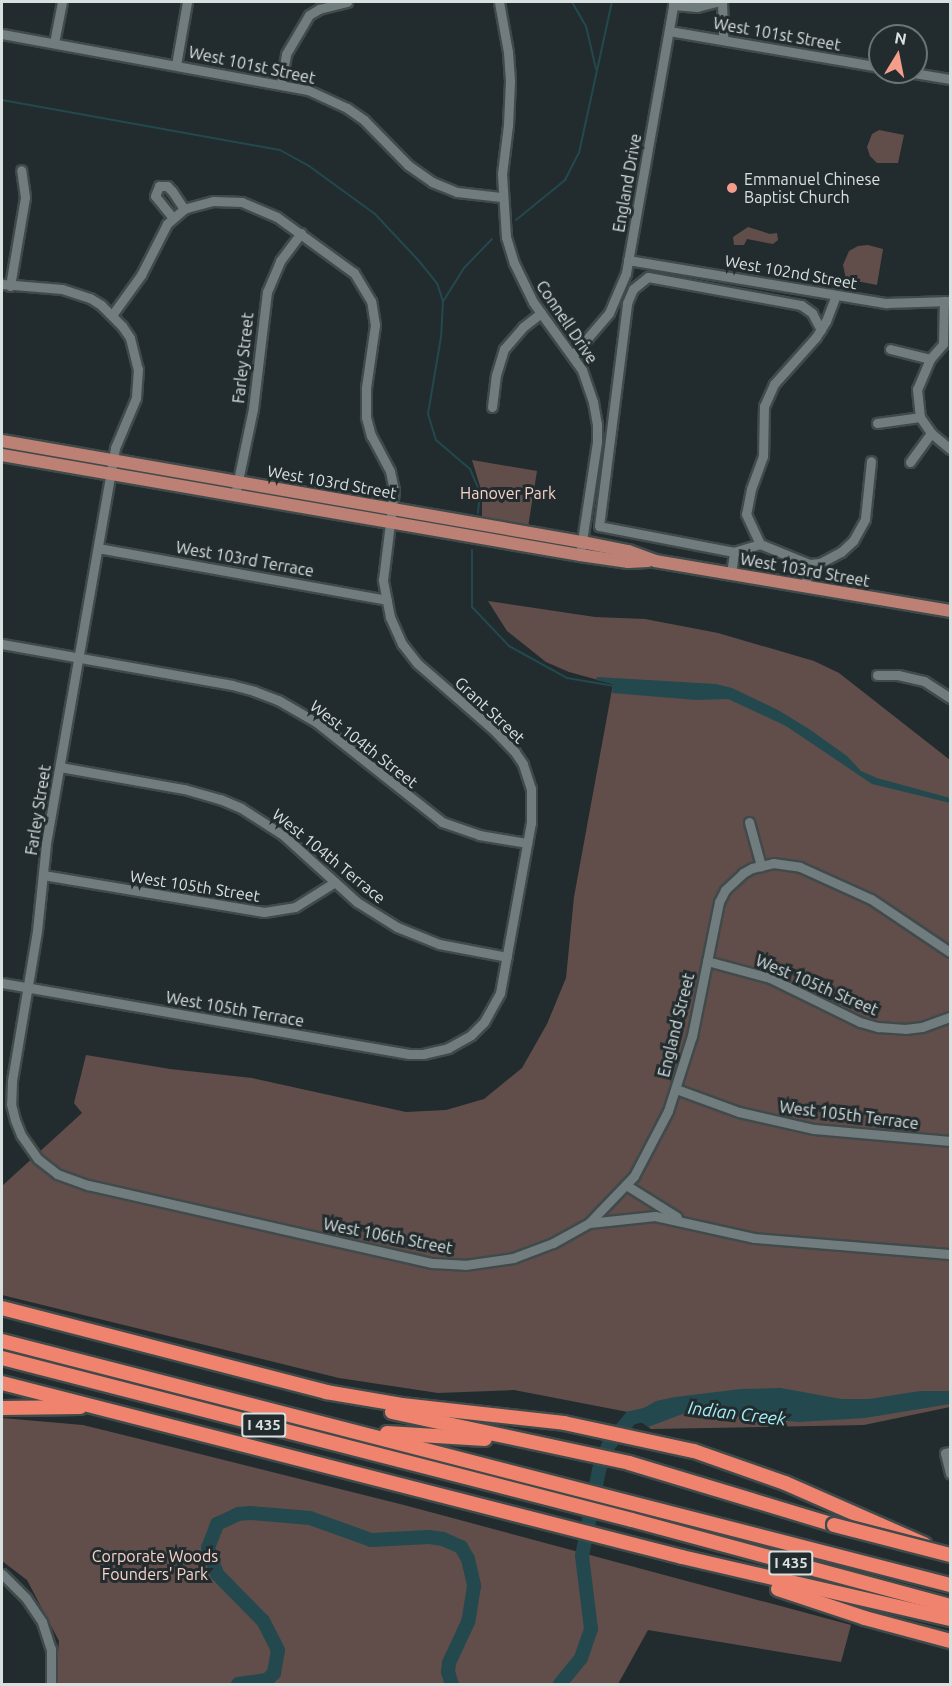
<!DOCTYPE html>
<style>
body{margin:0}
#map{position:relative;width:952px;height:1686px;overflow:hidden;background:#222c2e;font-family:Ubuntu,sans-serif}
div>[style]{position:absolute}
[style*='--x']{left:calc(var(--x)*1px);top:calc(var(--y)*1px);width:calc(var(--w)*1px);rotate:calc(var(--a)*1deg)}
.green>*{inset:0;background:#614e4a}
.water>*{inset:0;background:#23494e}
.stream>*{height:2px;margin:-1px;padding:0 1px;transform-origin:1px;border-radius:1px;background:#23494e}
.river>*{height:14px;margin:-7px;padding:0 7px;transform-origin:7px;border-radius:7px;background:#23494e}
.roads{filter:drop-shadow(2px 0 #414a4b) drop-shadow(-2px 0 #414a4b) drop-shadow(0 2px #414a4b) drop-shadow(0 -2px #414a4b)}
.minor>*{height:9px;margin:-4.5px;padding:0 4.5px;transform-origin:4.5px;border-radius:4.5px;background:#717c7e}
.major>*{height:12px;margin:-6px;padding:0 6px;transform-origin:6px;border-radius:6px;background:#bd8074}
.highway>*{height:14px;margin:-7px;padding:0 7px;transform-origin:7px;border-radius:7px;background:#ef836d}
.bridges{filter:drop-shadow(2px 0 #414a4b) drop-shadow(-2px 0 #414a4b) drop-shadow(0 2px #414a4b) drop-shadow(0 -2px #414a4b)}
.highway-bridge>*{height:14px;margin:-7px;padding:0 7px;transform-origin:7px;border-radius:7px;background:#ef836d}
.dots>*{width:16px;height:16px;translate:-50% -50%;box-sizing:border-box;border:3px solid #222c2e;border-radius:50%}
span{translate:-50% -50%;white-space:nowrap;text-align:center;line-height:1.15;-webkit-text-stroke:6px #222c2e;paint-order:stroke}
.shield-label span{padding:2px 4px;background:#222c2e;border:2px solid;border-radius:4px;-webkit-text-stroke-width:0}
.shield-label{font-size:15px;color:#d9e0e0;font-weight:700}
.street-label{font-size:16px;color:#d9e0e0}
.poi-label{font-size:16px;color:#d9e0e0}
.left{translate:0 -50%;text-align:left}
.park-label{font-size:16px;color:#f9d3ca}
.water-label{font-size:18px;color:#a3edf7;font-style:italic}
.frame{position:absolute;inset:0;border:3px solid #d9e0e0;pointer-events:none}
.north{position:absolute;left:868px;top:24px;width:60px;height:60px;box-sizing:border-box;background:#222c2e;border:2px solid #6b7475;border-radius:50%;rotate:10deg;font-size:16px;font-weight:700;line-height:24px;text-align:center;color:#d9e0e0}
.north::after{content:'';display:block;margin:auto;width:21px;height:27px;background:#f49d8b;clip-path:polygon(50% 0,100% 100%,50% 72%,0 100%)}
</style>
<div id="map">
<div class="green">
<i style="clip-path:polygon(879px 130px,904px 135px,898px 163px,877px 163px,870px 156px,867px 147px,872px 134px)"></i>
<i style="clip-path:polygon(748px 227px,770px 234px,777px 233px,778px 240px,773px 244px,747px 239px,744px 245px,734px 245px,733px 237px)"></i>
<i style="clip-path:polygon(868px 245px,883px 249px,877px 285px,846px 279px,843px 265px,849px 251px,858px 246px)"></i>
<i style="clip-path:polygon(472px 460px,537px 471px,528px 527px,482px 519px,482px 493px)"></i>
<i style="clip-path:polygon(488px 601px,595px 617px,645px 619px,718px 633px,814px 661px,839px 673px,950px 760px,950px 1407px,864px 1425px,651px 1429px,628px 1412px,514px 1390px,438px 1393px,339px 1378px,2px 1295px,2px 1186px,82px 1113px,74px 1103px,86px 1055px,170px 1069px,252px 1078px,406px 1112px,446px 1110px,484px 1099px,522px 1068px,547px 1024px,566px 978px,574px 897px,613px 684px,569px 672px,546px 662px,507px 631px)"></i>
<i style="clip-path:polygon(2px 1418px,83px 1425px,168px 1446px,404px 1505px,851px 1625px,841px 1662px,648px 1630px,618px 1684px,55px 1684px,59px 1641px,27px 1580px,2px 1561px)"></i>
</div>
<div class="water">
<i style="clip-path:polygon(597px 677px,716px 684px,732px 688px,778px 710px,809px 729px,847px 756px,861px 771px,877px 778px,950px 798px,950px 803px,872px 784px,786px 726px,728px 699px,696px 700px,612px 693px,613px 684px,596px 680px)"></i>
<i style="clip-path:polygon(781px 1388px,841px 1399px,869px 1399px,920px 1391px,950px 1391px,950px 1404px,865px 1418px,799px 1422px,688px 1412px,648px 1427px,632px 1415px,656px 1401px,675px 1397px,741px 1389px)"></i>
</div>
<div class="stream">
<i style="--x:572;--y:2;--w:28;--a:60"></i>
<i style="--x:586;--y:26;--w:44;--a:76.9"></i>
<i style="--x:2;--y:100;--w:282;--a:10.2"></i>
<i style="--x:280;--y:150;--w:33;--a:29"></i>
<i style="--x:309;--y:166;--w:82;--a:36"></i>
<i style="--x:375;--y:214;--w:64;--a:46.9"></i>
<i style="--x:419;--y:261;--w:28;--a:51"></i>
<i style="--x:437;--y:283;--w:19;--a:72"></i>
<i style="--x:443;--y:301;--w:36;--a:93"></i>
<i style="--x:441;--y:337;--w:78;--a:99.6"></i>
<i style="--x:428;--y:414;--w:27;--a:73"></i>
<i style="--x:436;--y:440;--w:45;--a:40.5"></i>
<i style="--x:470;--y:469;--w:26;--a:67"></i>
<i style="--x:480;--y:493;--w:20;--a:96"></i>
<i style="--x:516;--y:220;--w:63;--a:-39.2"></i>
<i style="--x:565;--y:180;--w:30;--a:-63"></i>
<i style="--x:579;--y:153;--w:155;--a:-77.7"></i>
<i style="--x:444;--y:300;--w:38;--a:-58"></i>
<i style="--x:464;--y:268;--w:40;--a:-46"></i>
<i style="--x:472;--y:550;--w:57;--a:90"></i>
<i style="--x:472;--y:607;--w:54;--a:46.5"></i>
<i style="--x:509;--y:646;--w:66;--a:28.9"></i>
<i style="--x:567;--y:678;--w:48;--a:9.7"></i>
</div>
<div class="river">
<i style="--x:238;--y:1684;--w:29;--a:-8"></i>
<i style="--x:267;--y:1680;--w:10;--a:-45"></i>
<i style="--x:274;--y:1673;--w:23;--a:-80"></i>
<i style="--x:278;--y:1650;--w:33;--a:-117"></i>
<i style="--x:263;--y:1621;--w:66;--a:-134.4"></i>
<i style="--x:217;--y:1574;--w:28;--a:-109"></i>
<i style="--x:208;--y:1548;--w:26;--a:-69"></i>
<i style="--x:217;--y:1524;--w:23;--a:-25"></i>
<i style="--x:238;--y:1514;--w:13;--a:-4"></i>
<i style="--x:251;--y:1513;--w:59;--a:4.8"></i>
<i style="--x:310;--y:1518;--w:65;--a:19.8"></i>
<i style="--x:371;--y:1540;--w:58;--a:-3"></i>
<i style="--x:429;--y:1537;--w:14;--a:8"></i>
<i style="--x:443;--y:1539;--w:20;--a:24"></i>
<i style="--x:461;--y:1547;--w:14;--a:60"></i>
<i style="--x:468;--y:1559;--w:28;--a:77"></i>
<i style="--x:474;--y:1586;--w:36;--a:99"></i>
<i style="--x:468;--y:1622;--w:45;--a:114.9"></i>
<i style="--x:449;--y:1663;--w:9;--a:96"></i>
<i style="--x:448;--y:1672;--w:13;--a:72"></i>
<i style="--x:560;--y:1684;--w:33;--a:-51"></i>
<i style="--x:581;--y:1658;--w:31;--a:-71"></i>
<i style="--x:591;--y:1629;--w:74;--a:-97"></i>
<i style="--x:582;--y:1556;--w:88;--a:-78.8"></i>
<i style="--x:599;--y:1470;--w:26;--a:-69"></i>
<i style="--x:608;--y:1446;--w:36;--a:-51"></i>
<i style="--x:631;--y:1418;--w:22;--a:-13"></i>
</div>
<div class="roads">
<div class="minor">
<i style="--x:499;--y:2;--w:51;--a:79.8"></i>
<i style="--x:508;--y:52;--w:29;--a:86"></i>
<i style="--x:510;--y:81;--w:44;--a:92.6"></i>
<i style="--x:508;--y:125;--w:49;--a:97"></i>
<i style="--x:502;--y:174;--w:63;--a:86.4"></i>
<i style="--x:506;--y:237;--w:27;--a:73"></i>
<i style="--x:514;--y:263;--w:43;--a:64"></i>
<i style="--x:533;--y:302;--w:84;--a:54.2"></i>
<i style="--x:582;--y:370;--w:34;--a:71"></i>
<i style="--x:593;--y:402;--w:22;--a:80"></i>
<i style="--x:597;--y:424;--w:18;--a:90"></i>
<i style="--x:597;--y:442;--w:107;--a:98.6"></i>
<i style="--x:722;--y:2;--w:38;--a:88"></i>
<i style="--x:673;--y:5;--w:24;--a:5"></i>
<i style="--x:697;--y:7;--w:20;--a:-15"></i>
<i style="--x:669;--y:31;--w:214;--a:9.7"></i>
<i style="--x:2;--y:34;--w:311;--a:10.4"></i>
<i style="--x:308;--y:90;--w:43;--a:24.8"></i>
<i style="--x:347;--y:108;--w:21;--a:35"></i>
<i style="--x:364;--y:120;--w:63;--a:45.6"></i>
<i style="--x:408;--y:165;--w:29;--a:35"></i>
<i style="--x:432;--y:182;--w:27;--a:22"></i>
<i style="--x:457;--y:192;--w:44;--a:6.5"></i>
<i style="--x:54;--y:43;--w:42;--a:-79"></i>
<i style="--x:176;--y:65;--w:64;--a:-80.1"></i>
<i style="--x:908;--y:72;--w:43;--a:9.5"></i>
<i style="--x:281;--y:83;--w:29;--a:-80"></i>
<i style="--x:286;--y:54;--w:45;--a:-59.5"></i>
<i style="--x:309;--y:15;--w:12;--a:-31"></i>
<i style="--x:319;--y:9;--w:29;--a:-14"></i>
<i style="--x:173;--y:218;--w:28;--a:-129"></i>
<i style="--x:155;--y:196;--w:11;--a:-68"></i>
<i style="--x:159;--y:186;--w:8;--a:0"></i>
<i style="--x:167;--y:186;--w:7;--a:45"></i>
<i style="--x:172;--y:191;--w:22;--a:56"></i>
<i style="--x:628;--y:260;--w:262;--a:9.5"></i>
<i style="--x:886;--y:303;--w:64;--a:-1.8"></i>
<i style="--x:2;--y:284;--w:60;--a:4.8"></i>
<i style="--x:62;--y:289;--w:29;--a:18"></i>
<i style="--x:90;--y:298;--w:13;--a:32"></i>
<i style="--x:101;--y:305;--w:30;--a:45"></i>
<i style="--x:122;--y:326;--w:14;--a:56"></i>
<i style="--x:130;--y:338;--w:32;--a:76"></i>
<i style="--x:138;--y:369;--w:29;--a:94"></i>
<i style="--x:136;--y:398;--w:54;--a:112.8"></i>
<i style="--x:115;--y:448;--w:402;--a:99.9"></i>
<i style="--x:46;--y:844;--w:87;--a:95.9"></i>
<i style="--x:37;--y:931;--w:152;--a:99.5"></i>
<i style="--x:12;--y:1081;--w:23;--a:92"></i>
<i style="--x:11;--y:1104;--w:16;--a:76"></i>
<i style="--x:15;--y:1120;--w:16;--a:68"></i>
<i style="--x:21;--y:1135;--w:29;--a:55"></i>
<i style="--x:38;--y:1159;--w:24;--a:38"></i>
<i style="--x:57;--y:1174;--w:33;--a:20"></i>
<i style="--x:88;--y:1185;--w:353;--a:12.8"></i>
<i style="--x:432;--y:1263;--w:33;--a:3"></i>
<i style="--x:465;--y:1265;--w:49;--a:-8.3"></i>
<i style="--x:513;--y:1258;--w:43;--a:-20.6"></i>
<i style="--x:553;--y:1243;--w:41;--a:-29.1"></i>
<i style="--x:589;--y:1223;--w:66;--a:-6.1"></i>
<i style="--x:655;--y:1216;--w:101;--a:12.5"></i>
<i style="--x:754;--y:1238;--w:197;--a:4.7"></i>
<i style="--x:10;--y:286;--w:90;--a:-80.4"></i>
<i style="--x:25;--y:197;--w:27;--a:-98"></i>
<i style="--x:836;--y:295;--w:28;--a:111"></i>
<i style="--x:826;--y:321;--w:19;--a:122"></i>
<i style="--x:816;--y:337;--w:63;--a:131.8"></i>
<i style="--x:774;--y:384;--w:24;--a:114"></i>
<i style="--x:764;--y:406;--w:50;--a:91.1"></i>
<i style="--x:763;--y:456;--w:35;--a:110"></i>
<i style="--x:751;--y:489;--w:25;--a:101"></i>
<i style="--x:746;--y:514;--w:33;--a:65"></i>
<i style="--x:760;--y:544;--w:53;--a:22.2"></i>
<i style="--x:809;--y:564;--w:11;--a:-5"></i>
<i style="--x:820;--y:563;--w:24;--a:-28"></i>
<i style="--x:841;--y:552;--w:16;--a:-43"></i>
<i style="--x:853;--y:541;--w:25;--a:-61"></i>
<i style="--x:865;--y:519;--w:58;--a:-84.1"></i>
<i style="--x:890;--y:349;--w:41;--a:14"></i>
<i style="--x:930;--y:359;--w:20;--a:-49"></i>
<i style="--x:943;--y:344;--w:43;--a:-88.7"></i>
<i style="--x:573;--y:355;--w:55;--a:-49.4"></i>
<i style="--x:609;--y:313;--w:43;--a:-67"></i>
<i style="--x:626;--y:273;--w:275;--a:-80"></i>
<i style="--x:930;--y:359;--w:33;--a:113"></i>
<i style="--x:917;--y:389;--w:28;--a:84"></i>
<i style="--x:920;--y:417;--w:19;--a:55"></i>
<i style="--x:931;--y:433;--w:25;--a:40"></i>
<i style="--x:492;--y:407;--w:32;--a:-83"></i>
<i style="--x:496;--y:375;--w:27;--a:-73"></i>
<i style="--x:504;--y:349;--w:29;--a:-49"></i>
<i style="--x:523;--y:327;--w:23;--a:-38"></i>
<i style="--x:877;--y:423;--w:43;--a:-7.9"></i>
<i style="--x:910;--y:462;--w:36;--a:-54"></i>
<i style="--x:235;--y:495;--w:88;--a:-78.2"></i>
<i style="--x:253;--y:409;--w:118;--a:-83.2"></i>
<i style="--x:267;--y:292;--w:34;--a:-67"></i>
<i style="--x:280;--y:261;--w:35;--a:-53"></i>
<i style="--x:760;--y:544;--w:27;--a:163"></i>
<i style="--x:734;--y:552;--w:137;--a:-169.1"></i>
<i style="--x:599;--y:526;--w:225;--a:-82.8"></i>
<i style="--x:627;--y:303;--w:15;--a:-67"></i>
<i style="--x:633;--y:289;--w:19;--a:-39"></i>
<i style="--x:648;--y:277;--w:156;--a:10.4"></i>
<i style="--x:801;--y:305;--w:14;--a:36"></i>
<i style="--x:812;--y:313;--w:19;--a:62"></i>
<i style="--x:98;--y:548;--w:293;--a:10.2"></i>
<i style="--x:731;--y:574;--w:22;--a:-82"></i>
<i style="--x:805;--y:586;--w:22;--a:-80"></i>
<i style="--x:2;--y:644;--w:234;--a:10.1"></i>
<i style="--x:232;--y:685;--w:23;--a:15"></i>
<i style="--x:254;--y:691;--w:26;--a:21"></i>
<i style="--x:278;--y:700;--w:44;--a:30.1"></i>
<i style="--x:316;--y:722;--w:161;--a:38.4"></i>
<i style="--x:442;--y:822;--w:39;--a:19"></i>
<i style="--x:479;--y:835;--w:49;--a:9.5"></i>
<i style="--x:877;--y:675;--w:21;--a:0"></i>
<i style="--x:898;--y:675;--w:27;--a:13"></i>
<i style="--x:924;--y:681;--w:31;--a:33"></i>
<i style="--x:60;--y:767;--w:126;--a:10.1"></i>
<i style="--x:184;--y:789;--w:37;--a:16"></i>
<i style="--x:220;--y:799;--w:23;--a:23"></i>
<i style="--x:241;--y:808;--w:50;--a:32.7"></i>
<i style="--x:283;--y:835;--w:100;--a:42.2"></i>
<i style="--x:357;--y:902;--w:47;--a:32"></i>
<i style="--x:397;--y:927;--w:45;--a:22"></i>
<i style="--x:439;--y:944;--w:69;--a:10.8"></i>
<i style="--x:749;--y:822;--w:46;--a:74.7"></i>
<i style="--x:43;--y:875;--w:224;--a:9.5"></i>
<i style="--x:264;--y:912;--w:31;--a:-9"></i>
<i style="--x:295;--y:907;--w:47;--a:-32"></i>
<i style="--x:707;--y:961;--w:65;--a:15.1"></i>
<i style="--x:770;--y:978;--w:100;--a:26.1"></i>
<i style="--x:860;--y:1022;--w:19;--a:16"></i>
<i style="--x:878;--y:1027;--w:27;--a:4"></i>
<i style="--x:905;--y:1029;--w:17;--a:-7"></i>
<i style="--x:922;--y:1027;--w:30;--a:-20"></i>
<i style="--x:2;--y:983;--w:413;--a:9.9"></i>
<i style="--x:409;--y:1054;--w:14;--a:0"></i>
<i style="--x:423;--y:1054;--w:26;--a:-13"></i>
<i style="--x:448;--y:1048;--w:26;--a:-29"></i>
<i style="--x:471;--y:1035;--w:18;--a:-45"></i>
<i style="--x:484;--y:1022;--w:33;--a:-61"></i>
<i style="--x:500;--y:993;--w:173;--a:-79.7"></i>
<i style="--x:531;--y:823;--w:34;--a:-90"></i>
<i style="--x:531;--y:789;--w:26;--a:-108"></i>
<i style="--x:523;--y:764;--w:14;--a:-124"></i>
<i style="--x:515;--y:752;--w:29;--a:-134"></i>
<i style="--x:495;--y:731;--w:103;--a:-138.9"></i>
<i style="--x:417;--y:663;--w:24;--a:-128"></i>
<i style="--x:402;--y:644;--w:30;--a:-114"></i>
<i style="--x:390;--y:617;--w:38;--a:-101"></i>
<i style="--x:383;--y:580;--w:91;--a:-83"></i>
<i style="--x:394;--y:490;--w:19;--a:-102"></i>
<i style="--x:390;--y:471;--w:40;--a:-118"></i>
<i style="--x:371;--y:436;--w:20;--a:-105"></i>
<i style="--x:366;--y:417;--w:29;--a:-90"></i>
<i style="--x:366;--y:388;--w:64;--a:-81.9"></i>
<i style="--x:375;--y:325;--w:24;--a:-99"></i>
<i style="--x:371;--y:301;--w:33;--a:-121"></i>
<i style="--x:354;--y:273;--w:95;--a:-144"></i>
<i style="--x:277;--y:217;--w:38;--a:-157"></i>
<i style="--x:242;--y:202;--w:29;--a:-178"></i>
<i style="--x:213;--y:201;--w:30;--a:165"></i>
<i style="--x:184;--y:209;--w:23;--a:139"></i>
<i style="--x:167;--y:224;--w:57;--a:117"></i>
<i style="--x:141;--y:275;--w:49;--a:125.9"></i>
<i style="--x:676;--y:1089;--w:67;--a:20.1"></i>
<i style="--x:739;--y:1112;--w:77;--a:12.8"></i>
<i style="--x:814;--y:1129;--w:137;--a:5"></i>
<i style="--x:626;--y:1185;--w:60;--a:32.1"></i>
<i style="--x:589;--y:1223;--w:65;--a:-46.2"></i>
<i style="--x:634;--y:1176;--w:73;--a:-62.4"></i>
<i style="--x:668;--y:1111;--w:79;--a:-72.3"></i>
<i style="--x:692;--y:1036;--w:137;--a:-78.6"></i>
<i style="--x:719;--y:902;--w:13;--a:-63"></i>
<i style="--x:725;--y:890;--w:25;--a:-43"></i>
<i style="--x:743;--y:873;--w:10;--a:-29"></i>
<i style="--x:752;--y:868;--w:22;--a:-13"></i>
<i style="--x:773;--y:863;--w:27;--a:8"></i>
<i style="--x:800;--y:867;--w:78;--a:24.3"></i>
<i style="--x:871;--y:899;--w:95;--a:33.9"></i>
<i style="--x:950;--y:1452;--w:5;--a:169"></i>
<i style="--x:945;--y:1453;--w:21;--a:76"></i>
<i style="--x:2;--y:1574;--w:34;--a:45"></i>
<i style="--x:26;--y:1598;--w:29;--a:56"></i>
<i style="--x:42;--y:1622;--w:28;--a:72"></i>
<i style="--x:51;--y:1649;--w:35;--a:90"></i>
</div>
<div class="major">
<i style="--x:2;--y:441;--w:589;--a:9.88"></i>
<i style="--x:582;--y:542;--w:47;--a:11.1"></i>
<i style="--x:628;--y:551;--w:29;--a:20"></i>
<i style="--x:655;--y:561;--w:299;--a:9.6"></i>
<i style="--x:2;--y:455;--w:587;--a:9.82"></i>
<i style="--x:580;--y:555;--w:49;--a:8.3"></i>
<i style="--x:628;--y:562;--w:20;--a:-3"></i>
</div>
<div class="highway">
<i style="--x:2;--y:1308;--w:335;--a:14.5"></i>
<i style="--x:326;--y:1392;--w:77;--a:9.7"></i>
<i style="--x:402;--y:1405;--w:163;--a:6.3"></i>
<i style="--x:564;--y:1423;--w:133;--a:12.2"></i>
<i style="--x:694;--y:1451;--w:96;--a:19.4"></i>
<i style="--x:785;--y:1483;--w:152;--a:23.7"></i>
<i style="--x:2;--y:1341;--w:979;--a:14.43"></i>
<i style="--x:2;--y:1358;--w:650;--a:14.42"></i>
<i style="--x:632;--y:1520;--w:329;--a:15.1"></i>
<i style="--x:2;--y:1383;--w:702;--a:14.35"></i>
<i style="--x:682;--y:1557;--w:275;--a:13"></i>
<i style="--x:2;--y:1408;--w:78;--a:-0.7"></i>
<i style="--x:392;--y:1412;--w:242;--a:12.1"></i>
<i style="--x:629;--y:1463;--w:214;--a:16.8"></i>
<i style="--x:387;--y:1433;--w:98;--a:3.5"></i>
<i style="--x:778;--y:1589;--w:92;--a:18.4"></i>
<i style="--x:865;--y:1618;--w:88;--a:15.1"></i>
</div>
</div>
<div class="bridges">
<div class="highway-bridge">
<i style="--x:834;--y:1525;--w:120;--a:14.5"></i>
</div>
</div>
<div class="dots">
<i style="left:732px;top:188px;background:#f49d8b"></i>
</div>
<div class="shield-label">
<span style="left:264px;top:1425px">I 435</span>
<span style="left:791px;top:1563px">I 435</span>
</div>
<div class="street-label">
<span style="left:777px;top:34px;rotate:10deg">West 101st Street</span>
<span style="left:252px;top:65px;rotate:12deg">West 101st Street</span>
<span style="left:627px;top:183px;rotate:-80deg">England Drive</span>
<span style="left:791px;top:272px;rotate:10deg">West 102nd Street</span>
<span style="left:567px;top:322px;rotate:56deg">Connell Drive</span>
<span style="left:243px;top:358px;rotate:-84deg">Farley Street</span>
<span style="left:332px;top:482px;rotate:10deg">West 103rd Street</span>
<span style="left:245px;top:559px;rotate:10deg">West 103rd Terrace</span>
<span style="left:805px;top:570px;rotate:10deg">West 103rd Street</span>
<span style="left:490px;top:710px;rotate:43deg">Grant Street</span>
<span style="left:364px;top:744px;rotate:38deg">West 104th Street</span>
<span style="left:38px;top:810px;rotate:-81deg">Farley Street</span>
<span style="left:329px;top:856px;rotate:39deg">West 104th Terrace</span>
<span style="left:195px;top:886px;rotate:9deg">West 105th Street</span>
<span style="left:817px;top:985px;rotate:23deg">West 105th Street</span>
<span style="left:235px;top:1009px;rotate:10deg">West 105th Terrace</span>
<span style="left:676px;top:1025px;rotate:-76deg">England Street</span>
<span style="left:849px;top:1115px;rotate:7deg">West 105th Terrace</span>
<span style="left:388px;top:1236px;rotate:11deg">West 106th Street</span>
</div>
<div class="poi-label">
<span class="left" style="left:744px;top:188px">Emmanuel Chinese<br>Baptist Church</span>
</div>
<div class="park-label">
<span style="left:508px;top:493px">Hanover Park</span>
<span style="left:155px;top:1565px">Corporate Woods<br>Founders' Park</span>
</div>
<div class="water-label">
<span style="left:737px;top:1413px;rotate:7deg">Indian Creek</span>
</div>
<div class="frame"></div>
<div class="north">N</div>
</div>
